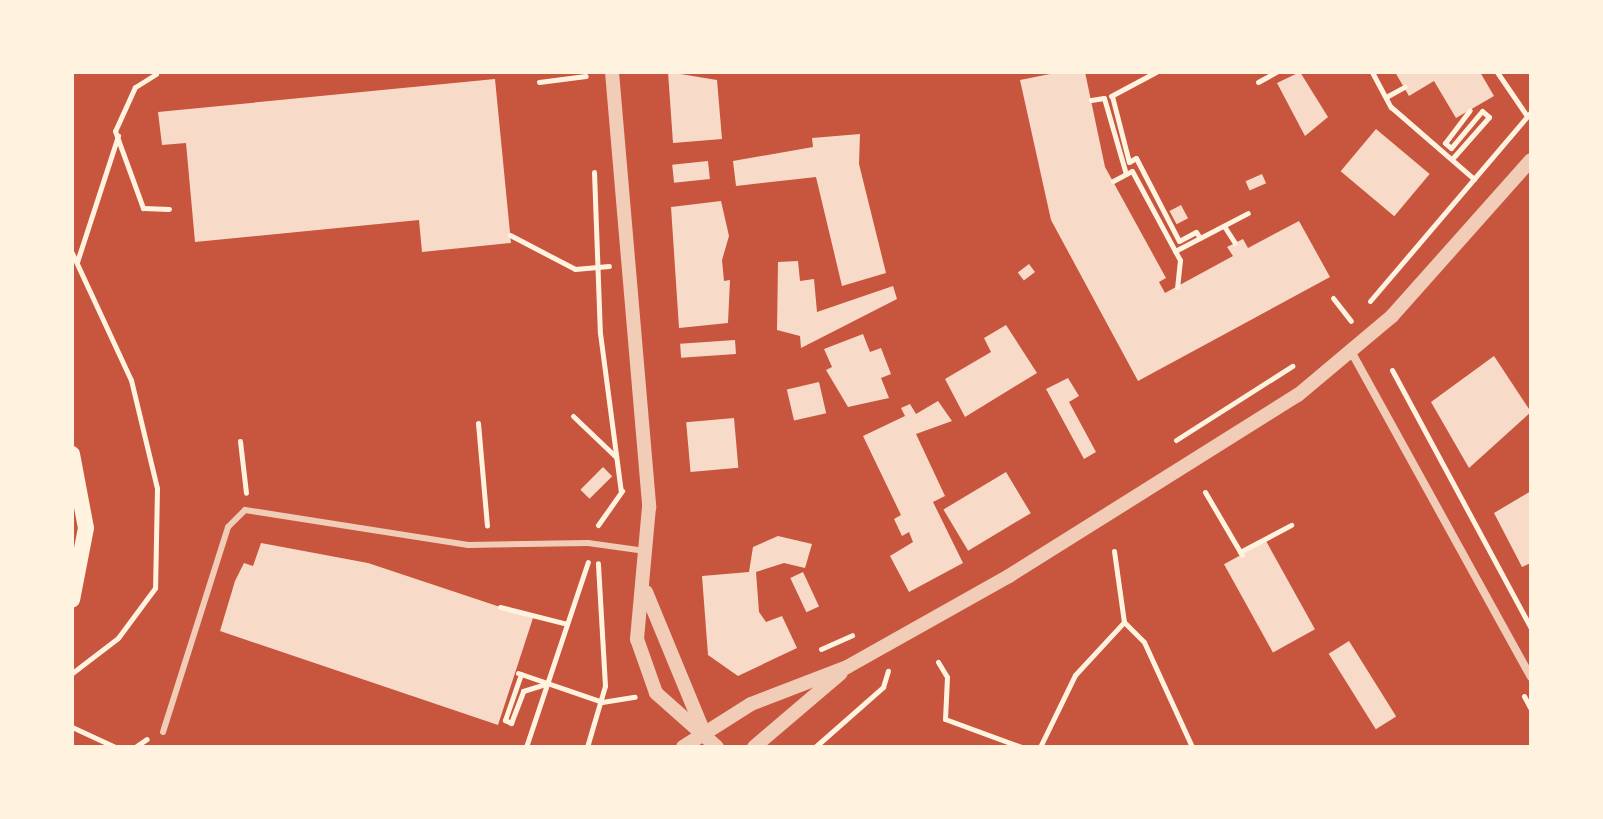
<!DOCTYPE html>
<style>
body{margin:0}
#map{position:relative;width:1603px;height:819px;overflow:hidden;background:#c8553d;font-family:Roboto,sans-serif}
div>[style]{position:absolute}
[style*='--x']{left:calc(var(--x)*1px);top:calc(var(--y)*1px);width:calc(var(--w)*1px);rotate:calc(var(--a)*1deg)}
.building>*{inset:0;background:#f7dbc8;transform-origin:0 0}
.path>*{height:5px;margin:-2.5px;padding:0 2.5px;transform-origin:2.5px;border-radius:2.5px;background:#fff3e0}
.service>*{height:6px;margin:-3px;padding:0 3px;transform-origin:3px;border-radius:3px;background:#f1ccb7}
.minor>*{height:8px;margin:-4px;padding:0 4px;transform-origin:4px;border-radius:4px;background:#f1ccb7}
.tertiary>*{height:14px;margin:-7px;padding:0 7px;transform-origin:7px;border-radius:7px;background:#f1ccb7}
.secondary>*{height:16px;margin:-8px;padding:0 8px;transform-origin:8px;border-radius:8px;background:#fff3e0}
span{translate:-50% -50%;white-space:nowrap;text-align:center;line-height:1.15;-webkit-text-stroke:6px #fff3e0;paint-order:stroke}
.frame{position:absolute;inset:0;border:74px solid #fff3e0;pointer-events:none}
</style>
<div id="map">
<div class="building">
<i style="clip-path:polygon(668px 72px,717px 80px,722px 139px,673px 143px)"></i>
<i style="clip-path:polygon(1060px 72px,1085px 72px,1105px 167px,1166px 278px,1159px 282px,1165px 293px,1233px 256px,1227px 247px,1243px 239px,1248px 248px,1299px 221px,1330px 277px,1138px 381px,1051px 220px,1020px 80px)"></i>
<i style="clip-path:polygon(1300px 72px,1328px 117px,1305px 136px,1277px 83px)"></i>
<i style="clip-path:polygon(1395px 72px,1480px 72px,1494px 96px,1456px 118px,1434px 81px,1409px 96px)"></i>
<i style="clip-path:polygon(495px 79px,511px 243px,422px 252px,419px 220px,195px 242px,186px 143px,162px 145px,158px 112px)"></i>
<i style="left:1376px;top:129px;width:70px;height:55px;rotate:40deg"></i>
<i style="clip-path:polygon(860px 134px,859px 164px,886px 273px,842px 286px,816px 177px,736px 186px,733px 161px,813px 147px,812px 138px)"></i>
<i style="left:708px;top:161px;width:18px;height:36px;rotate:84deg"></i>
<i style="left:1262px;top:174px;width:10px;height:18px;rotate:66deg"></i>
<i style="clip-path:polygon(721px 201px,729px 236px,722px 260px,724px 281px,730px 280px,728px 323px,679px 328px,671px 207px)"></i>
<i style="left:1181px;top:205px;width:15px;height:13px;rotate:62deg"></i>
<i style="clip-path:polygon(798px 261px,800px 281px,814px 279px,817px 312px,893px 286px,897px 299px,801px 348px,800px 336px,777px 330px,778px 262px)"></i>
<i style="left:1029px;top:264px;width:10px;height:14px;rotate:53deg"></i>
<i style="clip-path:polygon(1006px 325px,1037px 373px,965px 417px,945px 379px,991px 352px,984px 338px)"></i>
<i style="clip-path:polygon(863px 334px,870px 352px,881px 348px,891px 374px,881px 378px,889px 398px,848px 407px,826px 370px,832px 367px,824px 349px)"></i>
<i style="left:735px;top:340px;width:14px;height:55px;rotate:86deg"></i>
<i style="clip-path:polygon(1494px 356px,1531px 412px,1469px 468px,1431px 402px)"></i>
<i style="clip-path:polygon(1068px 378px,1079px 396px,1069px 402px,1096px 452px,1084px 459px,1046px 389px)"></i>
<i style="left:819px;top:382px;width:32px;height:33px;rotate:77deg"></i>
<i style="clip-path:polygon(938px 401px,952px 421px,916px 434px,945px 496px,933px 502px,963px 563px,909px 592px,890px 556px,913px 542px,909px 532px,902px 536px,894px 519px,901px 515px,863px 436px,905px 416px,901px 408px,910px 404px,916px 414px)"></i>
<i style="left:734px;top:418px;width:50px;height:48px;rotate:85deg"></i>
<i style="left:603px;top:467px;width:13px;height:32px;rotate:45deg"></i>
<i style="left:1006px;top:472px;width:48px;height:73px;rotate:59deg"></i>
<i style="clip-path:polygon(1531px 491px,1531px 563px,1522px 567px,1494px 513px)"></i>
<i style="clip-path:polygon(778px 536px,812px 544px,805px 568px,784px 563px,756px 572px,759px 612px,766px 622px,782px 616px,797px 648px,738px 676px,708px 655px,702px 576px,749px 572px,753px 547px)"></i>
<i style="left:1266px;top:541px;width:101px;height:48px;rotate:61deg"></i>
<i style="clip-path:polygon(261px 543px,368px 563px,533px 618px,498px 725px,220px 631px,235px 581px,244px 563px,253px 566px)"></i>
<i style="left:803px;top:572px;width:38px;height:14px;rotate:65deg"></i>
<i style="left:1349px;top:641px;width:89px;height:24px;rotate:58deg"></i>
</div>
<div class="path">
<i style="--x:1372;--y:72;--w:40;--a:62"></i>
<i style="--x:1391;--y:107;--w:110;--a:40.9"></i>
<i style="--x:1497;--y:72;--w:53;--a:55.7"></i>
<i style="--x:156;--y:74;--w:25;--a:148"></i>
<i style="--x:135;--y:87;--w:48;--a:114.4"></i>
<i style="--x:115;--y:131;--w:82;--a:70"></i>
<i style="--x:143;--y:208;--w:26;--a:2"></i>
<i style="--x:539;--y:82;--w:47;--a:-7.3"></i>
<i style="--x:1258;--y:82;--w:21;--a:-29"></i>
<i style="--x:1111;--y:96;--w:51;--a:-28.1"></i>
<i style="--x:1112;--y:96;--w:68;--a:75.6"></i>
<i style="--x:1129;--y:162;--w:8;--a:-30"></i>
<i style="--x:1136;--y:158;--w:93;--a:62.6"></i>
<i style="--x:1179;--y:241;--w:19;--a:-28"></i>
<i style="--x:1196;--y:232;--w:7;--a:56"></i>
<i style="--x:1386;--y:97;--w:21;--a:-29"></i>
<i style="--x:1091;--y:100;--w:13;--a:-9"></i>
<i style="--x:1104;--y:98;--w:79;--a:73.9"></i>
<i style="--x:1452;--y:159;--w:56;--a:-48.6"></i>
<i style="--x:1489;--y:117;--w:9;--a:-139"></i>
<i style="--x:1482;--y:111;--w:48;--a:130"></i>
<i style="--x:1451;--y:148;--w:8;--a:-140"></i>
<i style="--x:1445;--y:143;--w:41;--a:-52.9"></i>
<i style="--x:594;--y:172;--w:161;--a:87.9"></i>
<i style="--x:600;--y:333;--w:160;--a:82.5"></i>
<i style="--x:1113;--y:181;--w:21;--a:-28"></i>
<i style="--x:1132;--y:171;--w:101;--a:61.7"></i>
<i style="--x:1180;--y:260;--w:27;--a:96"></i>
<i style="--x:1224;--y:226;--w:20;--a:57"></i>
<i style="--x:510;--y:235;--w:73;--a:27.6"></i>
<i style="--x:575;--y:269;--w:34;--a:-5"></i>
<i style="--x:1175;--y:251;--w:82;--a:-27.5"></i>
<i style="--x:72;--y:253;--w:140;--a:65.1"></i>
<i style="--x:131;--y:380;--w:111;--a:76.5"></i>
<i style="--x:157;--y:488;--w:100;--a:91.1"></i>
<i style="--x:155;--y:588;--w:62;--a:126.5"></i>
<i style="--x:118;--y:638;--w:58;--a:142.7"></i>
<i style="--x:77;--y:262;--w:133;--a:-72"></i>
<i style="--x:1333;--y:298;--w:29;--a:52"></i>
<i style="--x:1370;--y:301;--w:248;--a:-49.6"></i>
<i style="--x:1392;--y:370;--w:293;--a:61.7"></i>
<i style="--x:573;--y:416;--w:59;--a:43.6"></i>
<i style="--x:478;--y:423;--w:103;--a:85"></i>
<i style="--x:1176;--y:440;--w:138;--a:-32.5"></i>
<i style="--x:240;--y:441;--w:52;--a:83.4"></i>
<i style="--x:1205;--y:492;--w:73;--a:59.6"></i>
<i style="--x:598;--y:525;--w:42;--a:-54.8"></i>
<i style="--x:1114;--y:551;--w:72;--a:82"></i>
<i style="--x:1124;--y:622;--w:28;--a:45"></i>
<i style="--x:1144;--y:642;--w:115;--a:65.4"></i>
<i style="--x:1240;--y:552;--w:58;--a:-27.9"></i>
<i style="--x:500;--y:607;--w:69;--a:14.2"></i>
<i style="--x:821;--y:649;--w:34;--a:-24"></i>
<i style="--x:938;--y:662;--w:17;--a:59"></i>
<i style="--x:947;--y:677;--w:42;--a:92.7"></i>
<i style="--x:945;--y:719;--w:81;--a:20.2"></i>
<i style="--x:518;--y:673;--w:89;--a:19"></i>
<i style="--x:602;--y:702;--w:33;--a:-9"></i>
<i style="--x:521;--y:674;--w:49;--a:109.2"></i>
<i style="--x:505;--y:720;--w:7;--a:27"></i>
<i style="--x:511;--y:723;--w:34;--a:-69"></i>
<i style="--x:523;--y:691;--w:24;--a:-17"></i>
<i style="--x:1524;--y:696;--w:15;--a:62"></i>
<i style="--x:72;--y:727;--w:47;--a:24.9"></i>
<i style="--x:135;--y:747;--w:14;--a:-34"></i>
<i style="--x:526;--y:747;--w:195;--a:-71.5"></i>
<i style="--x:587;--y:747;--w:64;--a:-73.6"></i>
<i style="--x:605;--y:686;--w:123;--a:-93.3"></i>
<i style="--x:815;--y:747;--w:91;--a:-41.4"></i>
<i style="--x:883;--y:687;--w:17;--a:-73"></i>
<i style="--x:1040;--y:747;--w:80;--a:-64.1"></i>
<i style="--x:1075;--y:675;--w:72;--a:-47.2"></i>
</div>
<div class="service">
<i style="--x:163;--y:732;--w:215;--a:-72.4"></i>
<i style="--x:228;--y:527;--w:24;--a:-45"></i>
<i style="--x:245;--y:510;--w:226;--a:8.9"></i>
<i style="--x:468;--y:545;--w:120;--a:-1"></i>
<i style="--x:588;--y:543;--w:58;--a:8"></i>
</div>
<div class="minor">
<i style="--x:1352;--y:353;--w:370;--a:61.1"></i>
</div>
<div class="tertiary">
<i style="--x:612;--y:72;--w:437;--a:85.1"></i>
<i style="--x:649;--y:507;--w:133;--a:95.2"></i>
<i style="--x:637;--y:639;--w:57;--a:70.6"></i>
<i style="--x:656;--y:693;--w:81;--a:41.5"></i>
<i style="--x:646;--y:592;--w:149;--a:67.6"></i>
<i style="--x:683;--y:747;--w:80;--a:-32.3"></i>
<i style="--x:751;--y:704;--w:103;--a:-21.1"></i>
<i style="--x:847;--y:667;--w:186;--a:-29.3"></i>
<i style="--x:1009;--y:576;--w:341;--a:-32.1"></i>
<i style="--x:1298;--y:395;--w:123;--a:-40"></i>
<i style="--x:1392;--y:316;--w:209;--a:-48.3"></i>
<i style="--x:754;--y:747;--w:114;--a:-40.4"></i>
</div>
<div class="secondary">
<i style="--x:72;--y:454;--w:75;--a:79.3"></i>
<i style="--x:86;--y:528;--w:73;--a:101"></i>
</div>
<div class="frame"></div>
</div>
